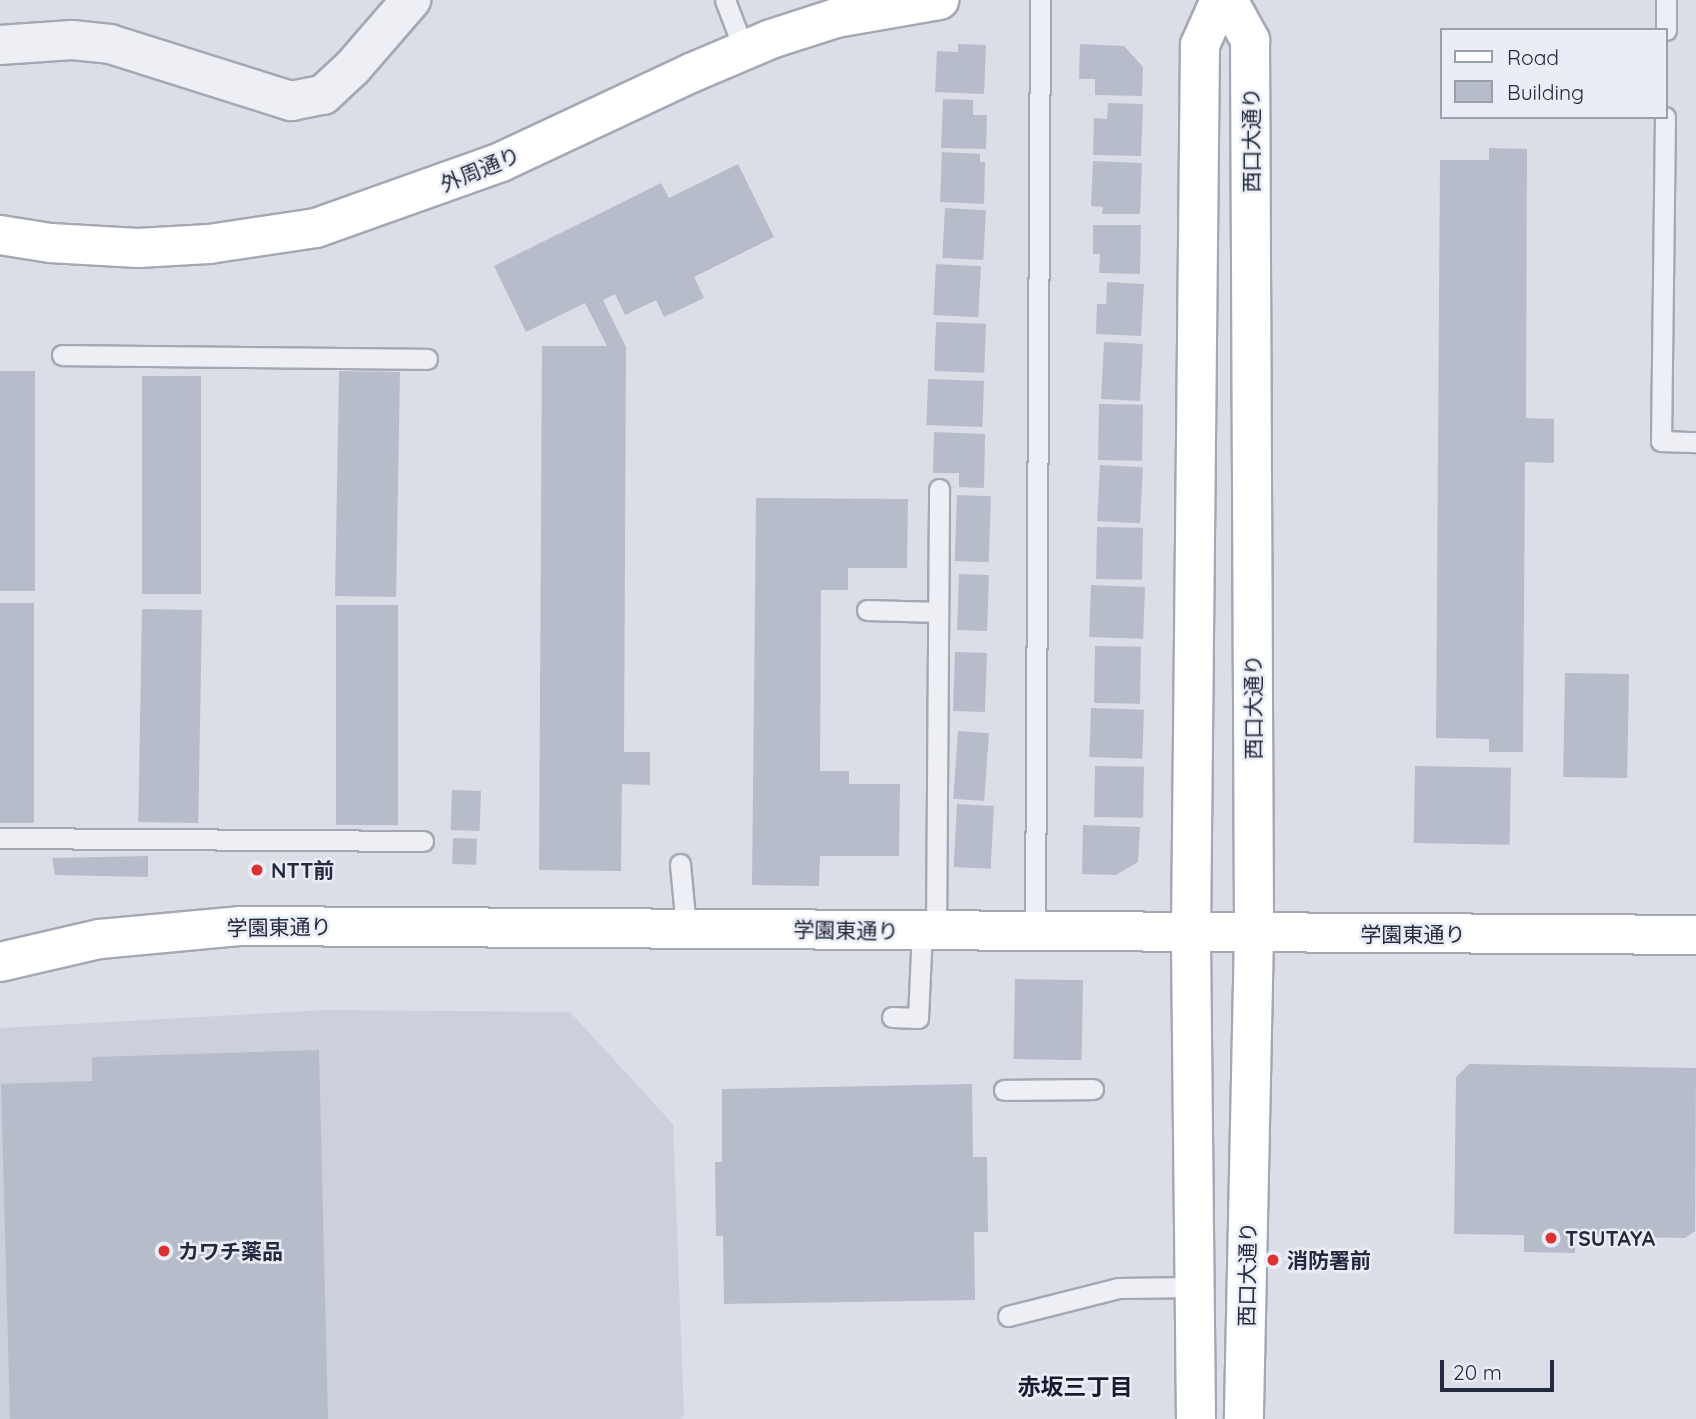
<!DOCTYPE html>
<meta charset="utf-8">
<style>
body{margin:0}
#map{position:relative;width:1696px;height:1419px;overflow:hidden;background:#dbdee7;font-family:Quicksand,"Noto Sans JP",sans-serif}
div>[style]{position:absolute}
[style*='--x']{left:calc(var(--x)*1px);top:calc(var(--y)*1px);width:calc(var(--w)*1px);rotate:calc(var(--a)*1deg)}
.built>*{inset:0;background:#ccd0dc}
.building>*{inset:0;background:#b7bcca;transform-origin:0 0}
.roads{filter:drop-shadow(2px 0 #a4a8b4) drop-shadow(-2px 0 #a4a8b4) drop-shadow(0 2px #a4a8b4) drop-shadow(0 -2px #a4a8b4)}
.lane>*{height:19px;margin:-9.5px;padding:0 9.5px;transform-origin:9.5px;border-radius:9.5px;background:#eeeff5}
.street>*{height:38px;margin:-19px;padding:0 19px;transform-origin:19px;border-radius:19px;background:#eeeff5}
.secondary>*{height:38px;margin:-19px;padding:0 19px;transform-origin:19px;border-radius:19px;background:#fff}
.dots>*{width:19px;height:19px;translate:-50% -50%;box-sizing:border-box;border:4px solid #eaedf5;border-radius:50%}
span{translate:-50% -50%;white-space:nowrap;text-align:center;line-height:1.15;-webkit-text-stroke:5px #eaedf5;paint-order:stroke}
.street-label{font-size:21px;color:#23293e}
.poi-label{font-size:21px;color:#23293e;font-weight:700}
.left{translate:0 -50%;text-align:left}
.neighbourhood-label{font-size:23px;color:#161b2f;font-weight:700}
.legend{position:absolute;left:1440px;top:28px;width:228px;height:91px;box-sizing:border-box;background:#eaedf5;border:2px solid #9a9fac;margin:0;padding:9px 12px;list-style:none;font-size:21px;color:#23293e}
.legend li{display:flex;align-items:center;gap:14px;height:35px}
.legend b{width:35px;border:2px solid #9a9fac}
.scale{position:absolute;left:1440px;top:1360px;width:114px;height:32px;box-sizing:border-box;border:4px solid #23293e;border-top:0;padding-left:9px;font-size:21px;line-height:24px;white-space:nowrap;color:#23293e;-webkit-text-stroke:5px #eaedf5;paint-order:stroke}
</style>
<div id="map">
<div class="built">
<i style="clip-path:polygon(328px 1010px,570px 1012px,673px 1124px,684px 1415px,680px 1419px,0 1419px,0 1028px)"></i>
</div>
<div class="building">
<i style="clip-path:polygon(958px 44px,986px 45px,984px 94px,935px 92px,937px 51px,958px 52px)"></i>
<i style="clip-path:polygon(1080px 44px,1124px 46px,1143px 67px,1142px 96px,1095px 95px,1095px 79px,1079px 79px)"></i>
<i style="clip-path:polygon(943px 99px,973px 100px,973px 115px,987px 115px,986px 149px,941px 148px)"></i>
<i style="clip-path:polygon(1108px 103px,1143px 104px,1141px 156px,1093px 155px,1094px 118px,1107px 119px)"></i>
<i style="clip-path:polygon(1489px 148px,1527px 149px,1526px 418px,1554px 419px,1554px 463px,1525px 462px,1523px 752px,1489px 752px,1489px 739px,1436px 738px,1440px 160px,1489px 160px)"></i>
<i style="clip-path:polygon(942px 152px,980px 154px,980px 162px,985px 162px,984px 204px,940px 202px)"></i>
<i style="clip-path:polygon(1093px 161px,1142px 163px,1140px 214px,1102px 214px,1103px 207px,1091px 206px)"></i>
<i style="clip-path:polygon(738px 164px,774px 237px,694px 277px,704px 298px,664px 317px,656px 300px,625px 315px,615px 294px,603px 300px,626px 347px,624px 752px,650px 752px,650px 785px,622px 784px,621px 871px,539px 870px,542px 346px,607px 346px,585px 303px,526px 332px,494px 266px,661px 183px,669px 198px)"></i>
<i style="left:945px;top:208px;width:41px;height:50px;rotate:3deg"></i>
<i style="clip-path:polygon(1093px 225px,1141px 225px,1140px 274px,1099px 273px,1100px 254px,1093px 254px)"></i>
<i style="left:936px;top:264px;width:45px;height:51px;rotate:3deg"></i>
<i style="clip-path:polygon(1107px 282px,1144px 284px,1141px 336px,1096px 334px,1097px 304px,1106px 304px)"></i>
<i style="left:936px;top:322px;width:50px;height:49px;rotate:2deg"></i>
<i style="left:1104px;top:342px;width:39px;height:57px;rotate:3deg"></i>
<i style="left:35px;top:371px;width:220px;height:35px;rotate:90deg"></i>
<i style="left:339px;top:371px;width:61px;height:225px;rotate:1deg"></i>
<i style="left:201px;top:376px;width:218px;height:59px;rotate:90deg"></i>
<i style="left:928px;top:379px;width:56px;height:46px;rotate:2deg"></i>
<i style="left:1099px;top:404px;width:44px;height:56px;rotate:1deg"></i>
<i style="clip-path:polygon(934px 432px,985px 434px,984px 488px,959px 487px,959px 473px,933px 473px)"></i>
<i style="left:1100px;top:465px;width:43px;height:56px;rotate:3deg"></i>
<i style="left:957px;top:495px;width:34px;height:66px;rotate:2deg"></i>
<i style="clip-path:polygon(756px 498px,908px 499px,907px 568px,848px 568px,848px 590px,821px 590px,820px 771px,849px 771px,849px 784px,900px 784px,899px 856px,820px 856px,819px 886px,752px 885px)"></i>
<i style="left:1097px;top:527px;width:46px;height:52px;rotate:1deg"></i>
<i style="left:959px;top:574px;width:30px;height:56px;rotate:2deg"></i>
<i style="left:1091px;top:585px;width:54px;height:52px;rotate:2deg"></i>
<i style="left:0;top:603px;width:34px;height:220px"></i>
<i style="left:336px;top:605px;width:62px;height:220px"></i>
<i style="left:142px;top:609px;width:60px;height:213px;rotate:1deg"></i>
<i style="left:1095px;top:646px;width:46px;height:57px;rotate:1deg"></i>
<i style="left:955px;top:652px;width:32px;height:59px;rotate:2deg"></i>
<i style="left:1565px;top:673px;width:64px;height:104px;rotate:1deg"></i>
<i style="left:1091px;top:708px;width:53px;height:49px;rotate:2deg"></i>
<i style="left:958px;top:731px;width:31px;height:68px;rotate:4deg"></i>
<i style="left:1095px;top:766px;width:49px;height:51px;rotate:1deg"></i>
<i style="left:1415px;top:766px;width:96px;height:77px;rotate:1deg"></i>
<i style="left:452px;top:790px;width:29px;height:40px;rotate:2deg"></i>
<i style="left:957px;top:804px;width:37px;height:63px;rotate:3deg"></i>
<i style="clip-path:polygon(1083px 825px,1140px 827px,1138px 862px,1116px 875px,1082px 874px)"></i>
<i style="left:453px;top:838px;width:24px;height:26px;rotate:2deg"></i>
<i style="clip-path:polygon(148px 856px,148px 877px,55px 875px,52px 858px)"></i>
<i style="left:1015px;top:979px;width:68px;height:80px;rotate:1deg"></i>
<i style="clip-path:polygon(319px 1050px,328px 1419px,10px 1419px,1px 1084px,92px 1081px,92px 1057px)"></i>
<i style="clip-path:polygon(1469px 1064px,1696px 1068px,1695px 1231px,1685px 1238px,1575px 1236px,1575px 1253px,1524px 1252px,1524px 1235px,1454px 1234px,1456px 1077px)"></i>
<i style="clip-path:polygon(972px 1084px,973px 1157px,987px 1157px,988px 1232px,974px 1232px,975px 1300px,724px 1304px,723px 1236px,716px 1236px,715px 1162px,722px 1162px,722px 1089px)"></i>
</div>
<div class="roads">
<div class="lane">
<i style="--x:725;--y:0;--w:53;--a:69.2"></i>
<i style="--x:1666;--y:0;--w:30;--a:90"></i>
<i style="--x:1665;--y:117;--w:324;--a:90.7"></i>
<i style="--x:1661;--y:441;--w:35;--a:2"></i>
<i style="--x:62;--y:355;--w:365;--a:0.6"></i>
<i style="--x:867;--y:610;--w:71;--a:1.6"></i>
<i style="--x:0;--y:838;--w:423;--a:0.4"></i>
<i style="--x:680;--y:864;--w:63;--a:84.6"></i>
<i style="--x:1035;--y:929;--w:929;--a:-89.69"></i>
<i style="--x:936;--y:931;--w:442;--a:-89.6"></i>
<i style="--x:892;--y:1017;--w:26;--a:2"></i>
<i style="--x:918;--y:1018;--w:87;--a:-87.4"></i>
<i style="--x:1004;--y:1090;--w:89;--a:-0.6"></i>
<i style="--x:1008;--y:1316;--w:114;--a:-14.2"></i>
<i style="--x:1119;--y:1288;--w:76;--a:-0.8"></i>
</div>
<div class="street">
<i style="--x:0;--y:45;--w:72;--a:-4"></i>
<i style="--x:72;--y:40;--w:38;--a:6"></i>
<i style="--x:110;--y:44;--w:190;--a:17.5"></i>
<i style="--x:291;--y:101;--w:33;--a:-11"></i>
<i style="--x:323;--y:95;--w:41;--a:-43"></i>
<i style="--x:353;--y:67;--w:89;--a:-49.1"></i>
</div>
<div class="secondary">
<i style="--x:1228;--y:0;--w:46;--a:61.2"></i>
<i style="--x:1250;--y:40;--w:894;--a:89.74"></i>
<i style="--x:1254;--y:934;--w:485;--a:91.2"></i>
<i style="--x:0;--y:235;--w:51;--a:9.1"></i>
<i style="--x:50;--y:243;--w:88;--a:3.3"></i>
<i style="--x:138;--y:248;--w:71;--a:-3.2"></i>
<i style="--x:209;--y:244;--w:108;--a:-8.5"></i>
<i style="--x:316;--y:228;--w:196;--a:-19.6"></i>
<i style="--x:501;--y:162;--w:210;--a:-25.1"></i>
<i style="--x:691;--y:73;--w:87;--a:-23"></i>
<i style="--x:771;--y:39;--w:68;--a:-17.9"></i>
<i style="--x:836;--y:18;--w:105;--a:-9.9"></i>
<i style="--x:0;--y:962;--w:103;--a:-13"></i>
<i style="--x:100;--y:939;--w:142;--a:-5.3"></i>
<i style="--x:241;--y:926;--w:1455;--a:0.35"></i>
<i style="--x:1196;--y:1419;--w:486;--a:-90.6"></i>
<i style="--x:1191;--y:933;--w:888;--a:-89.42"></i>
<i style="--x:1200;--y:45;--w:49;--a:-66"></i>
</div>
</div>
<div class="dots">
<i style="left:257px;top:870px;background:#db3132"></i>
<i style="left:1551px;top:1238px;background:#db3132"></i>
<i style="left:164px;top:1251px;background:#db3132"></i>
<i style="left:1273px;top:1260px;background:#db3132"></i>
</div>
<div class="street-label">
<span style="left:1251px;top:140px;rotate:-90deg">西口大通り</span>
<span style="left:480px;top:169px;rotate:-22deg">外周通り</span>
<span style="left:1253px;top:707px;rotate:-90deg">西口大通り</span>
<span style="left:279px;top:927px;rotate:-1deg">学園東通り</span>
<span style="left:846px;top:930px;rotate:1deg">学園東通り</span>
<span style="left:1413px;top:934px">学園東通り</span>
<span style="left:1247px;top:1274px;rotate:-89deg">西口大通り</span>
</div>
<div class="poi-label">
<span class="left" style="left:271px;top:870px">NTT前</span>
<span class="left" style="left:1565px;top:1238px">TSUTAYA</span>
<span class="left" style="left:178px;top:1251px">カワチ薬品</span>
<span class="left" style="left:1287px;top:1260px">消防署前</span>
</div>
<div class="neighbourhood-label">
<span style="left:1075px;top:1387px">赤坂三丁目</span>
</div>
<ul class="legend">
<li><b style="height:9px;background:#fff"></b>Road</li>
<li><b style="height:19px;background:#b7bcca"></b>Building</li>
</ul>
<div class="scale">20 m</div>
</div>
